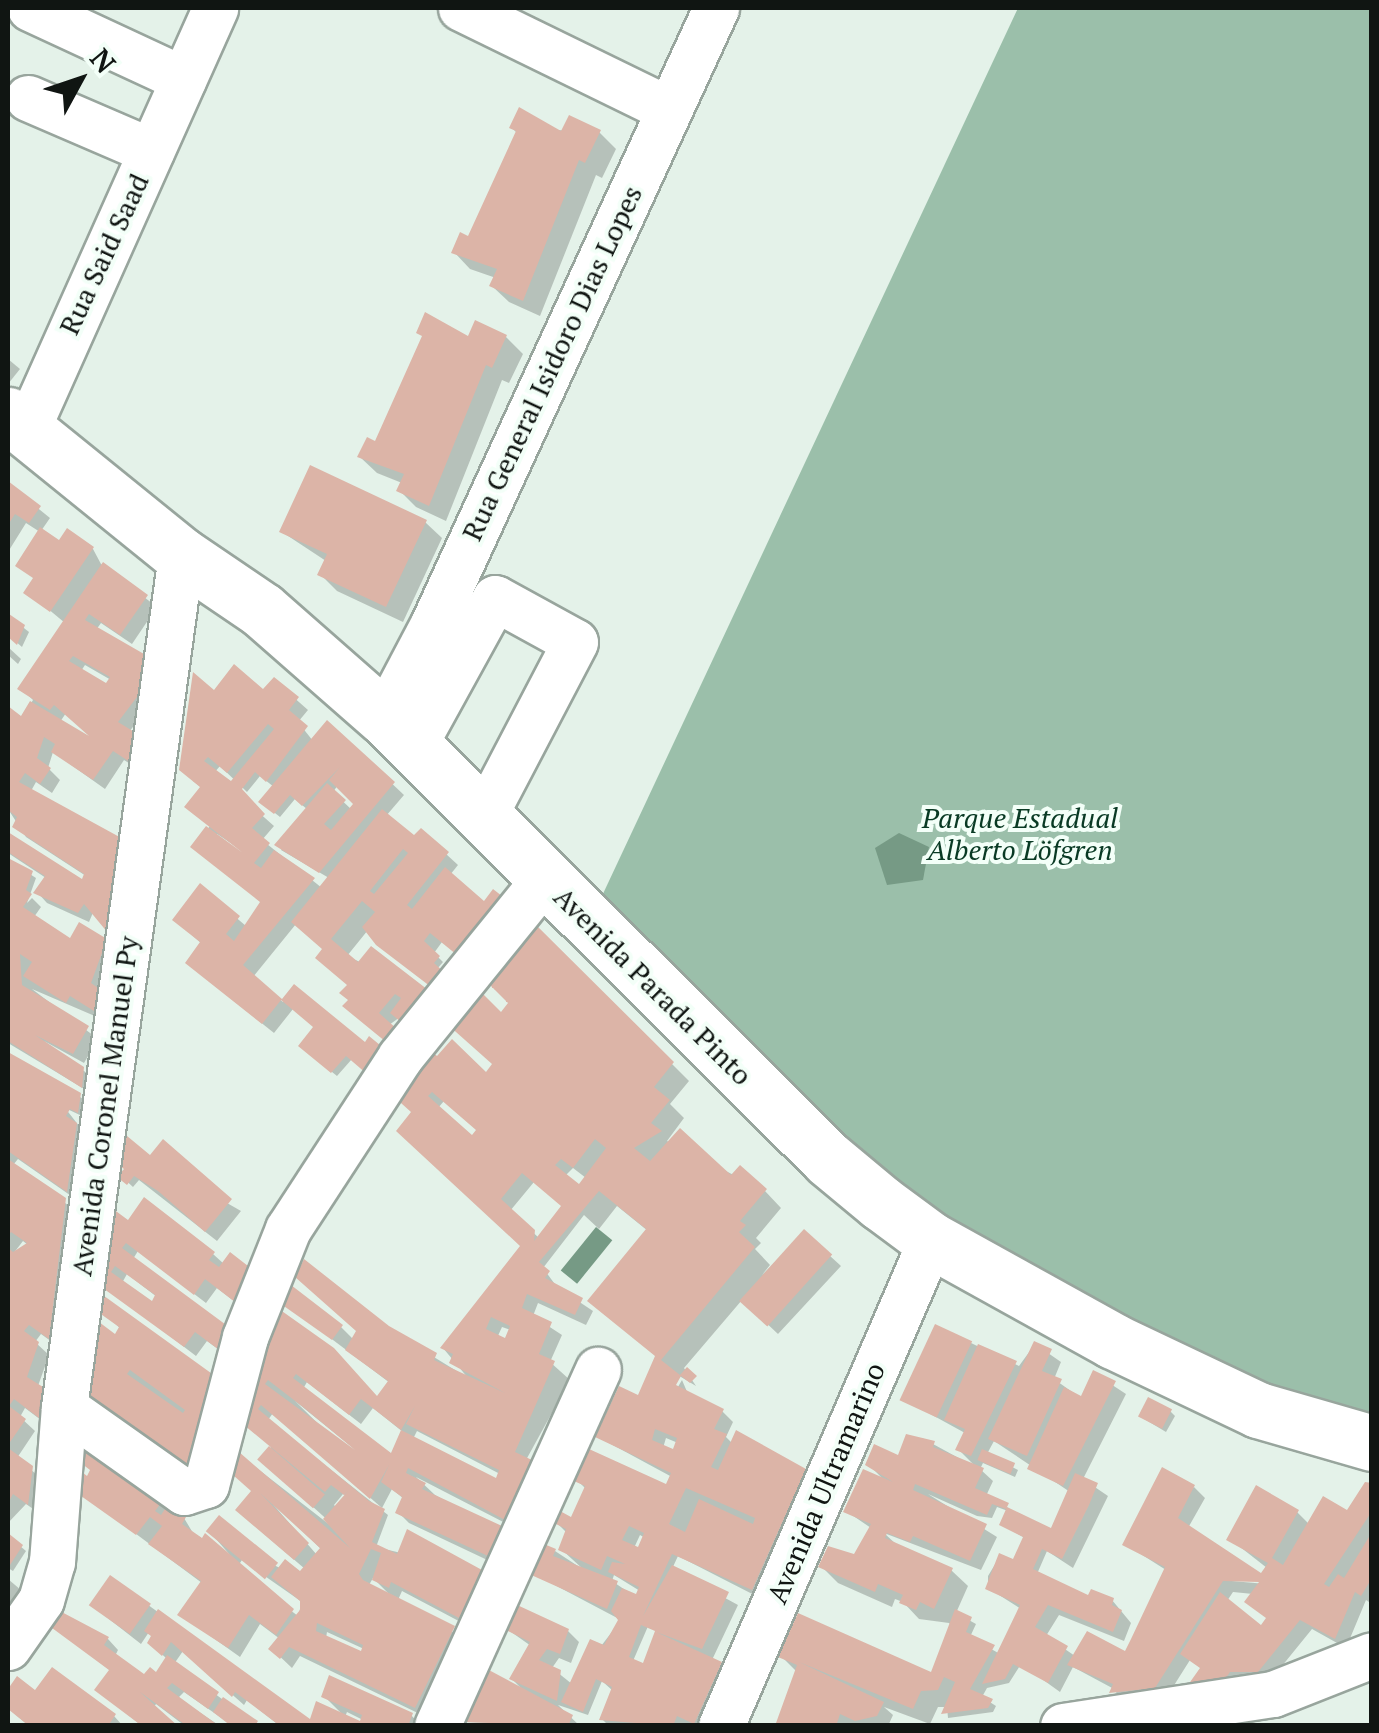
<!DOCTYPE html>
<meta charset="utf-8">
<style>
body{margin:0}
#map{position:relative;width:1379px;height:1733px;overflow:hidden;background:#e4f2e9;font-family:"PT Serif",serif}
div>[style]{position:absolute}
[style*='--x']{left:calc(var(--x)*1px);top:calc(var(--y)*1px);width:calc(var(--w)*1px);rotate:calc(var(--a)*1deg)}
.forest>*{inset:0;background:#9bbfaa}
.water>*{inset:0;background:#769a85;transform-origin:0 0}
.shadow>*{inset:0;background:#0003}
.building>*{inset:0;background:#dcb4a7;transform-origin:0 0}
.roads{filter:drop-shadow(2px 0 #98a59d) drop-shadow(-2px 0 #98a59d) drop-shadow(0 2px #98a59d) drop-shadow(0 -2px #98a59d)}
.minor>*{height:45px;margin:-22.5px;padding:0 22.5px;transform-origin:22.5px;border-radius:22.5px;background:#fff}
.major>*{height:55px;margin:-27.5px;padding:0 27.5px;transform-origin:27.5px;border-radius:27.5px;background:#fff}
span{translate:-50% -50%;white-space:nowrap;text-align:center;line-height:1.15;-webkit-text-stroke:8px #f3fff8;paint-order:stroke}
.street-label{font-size:28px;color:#101512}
.park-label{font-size:28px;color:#093a24;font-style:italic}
.frame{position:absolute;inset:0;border:10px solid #101512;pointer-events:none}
.north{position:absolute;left:30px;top:30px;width:100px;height:100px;-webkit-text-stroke:8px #f3fff8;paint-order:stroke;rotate:50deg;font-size:28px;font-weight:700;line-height:40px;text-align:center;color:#101512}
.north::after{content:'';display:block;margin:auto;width:35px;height:45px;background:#101512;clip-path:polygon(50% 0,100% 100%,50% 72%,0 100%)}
</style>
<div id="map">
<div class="forest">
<i style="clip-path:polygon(1018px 8px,1371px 8px,1371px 1421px,1297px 1405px,935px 1223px,594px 913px)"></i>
</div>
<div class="water">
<i style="clip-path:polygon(899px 833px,929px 847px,923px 880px,887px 885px,875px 848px)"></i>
<i style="left:596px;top:1227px;width:21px;height:56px;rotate:39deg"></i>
</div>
<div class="shadow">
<i style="clip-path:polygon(512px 128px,599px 132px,616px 149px,602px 178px,596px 175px,540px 316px,509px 302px,492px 286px,496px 278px,470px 269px,454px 252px,470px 240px,517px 133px)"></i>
<i style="clip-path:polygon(506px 337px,523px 354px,509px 383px,502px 380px,446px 521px,416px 507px,399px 490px,402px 483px,377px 473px,360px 457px,376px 444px,424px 338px)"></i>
<i style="clip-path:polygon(8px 359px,20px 369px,8px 384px)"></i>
<i style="clip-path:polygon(evenodd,8px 484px,50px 518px,41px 531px,60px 544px,93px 549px,101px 564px,157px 607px,132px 644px,101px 623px,96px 630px,154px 668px,150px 705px,129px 732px,143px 772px,124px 760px,105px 789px,53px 752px,48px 768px,60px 780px,52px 793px,36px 782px,31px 791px,123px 842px,89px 922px,47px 903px,37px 892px,46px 878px,8px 853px,8px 834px,82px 882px,86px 876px,26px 837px,8px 809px,8px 709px,21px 719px,33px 700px,21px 688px,65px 623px,35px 598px,40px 532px,26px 523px,8px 552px,8px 484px,85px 665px,111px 680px,107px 687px,81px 671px,85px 665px,8px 484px,66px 713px,96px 740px,60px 722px,66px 713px)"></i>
<i style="clip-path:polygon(425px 522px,442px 538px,403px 622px,337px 591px,320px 574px,326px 561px,282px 532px)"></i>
<i style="clip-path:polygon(10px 617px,29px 632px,22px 647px,8px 635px)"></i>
<i style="clip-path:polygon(8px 647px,21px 659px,18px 664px,8px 655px)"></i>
<i style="clip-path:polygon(evenodd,274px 680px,308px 710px,298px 722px,313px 741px,328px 723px,404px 795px,386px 816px,415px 839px,421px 831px,458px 865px,450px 875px,442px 942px,434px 953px,443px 962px,437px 969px,368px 930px,347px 956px,431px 995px,389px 1025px,351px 1000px,349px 986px,325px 950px,296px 924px,253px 977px,283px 1002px,295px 988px,352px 1059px,337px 1076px,306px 1051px,316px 1028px,293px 1009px,274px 1033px,199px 973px,202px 944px,175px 920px,200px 887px,246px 926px,262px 903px,194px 846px,210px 826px,202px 788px,193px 781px,214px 693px,263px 692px,274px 680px,220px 766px,247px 792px,260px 776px,274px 787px,266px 806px,280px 817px,295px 799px,308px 810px,281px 850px,329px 878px,322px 888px,262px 840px,274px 826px,214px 773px,220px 766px,274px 680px,338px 785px,357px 804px,352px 810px,333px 792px,338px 785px,274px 680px,217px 834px,246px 853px,242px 859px,215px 837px,217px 834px)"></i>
<i style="clip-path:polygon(8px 860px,36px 878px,27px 903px,32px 898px,41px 907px,34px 917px,71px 941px,105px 941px,104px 1020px,32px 989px,98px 1039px,84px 1063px,44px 1041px,88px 1074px,86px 1090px,8px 1043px)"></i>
<i style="clip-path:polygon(evenodd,531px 923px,689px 1081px,670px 1104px,684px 1118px,667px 1141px,765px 1191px,781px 1208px,756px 1238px,761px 1243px,755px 1249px,770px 1265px,762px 1275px,805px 1233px,841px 1266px,778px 1334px,742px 1300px,684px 1368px,696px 1386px,676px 1374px,672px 1397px,682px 1380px,688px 1394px,722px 1411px,733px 1422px,726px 1437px,733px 1444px,804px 1471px,815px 1482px,764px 1600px,678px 1556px,672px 1569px,738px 1605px,712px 1660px,731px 1675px,709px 1726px,609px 1726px,602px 1719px,613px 1691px,602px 1681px,588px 1715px,558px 1705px,580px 1726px,466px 1722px,524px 1691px,512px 1679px,531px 1646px,507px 1629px,568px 1631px,579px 1642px,571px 1663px,559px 1658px,552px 1668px,572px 1684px,621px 1620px,532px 1573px,555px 1551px,584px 1570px,561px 1549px,567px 1533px,557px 1523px,572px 1520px,586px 1489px,577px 1480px,668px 1488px,672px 1477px,598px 1437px,639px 1399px,657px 1357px,648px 1231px,617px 1206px,599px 1229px,584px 1215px,543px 1268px,557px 1287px,593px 1311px,586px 1325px,538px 1303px,533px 1316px,562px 1335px,550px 1362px,570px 1380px,526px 1460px,517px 1529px,416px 1477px,435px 1495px,512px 1539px,500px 1566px,409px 1523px,398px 1512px,404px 1499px,392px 1489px,382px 1508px,273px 1413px,268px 1420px,388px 1515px,376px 1547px,481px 1572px,491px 1583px,470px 1627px,402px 1591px,398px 1600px,465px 1639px,426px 1717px,300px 1656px,292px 1668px,272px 1649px,280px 1639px,260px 1624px,240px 1657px,181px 1615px,202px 1583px,77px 1490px,92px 1471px,82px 1441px,184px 1518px,193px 1533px,230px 1555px,210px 1532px,309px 1583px,305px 1569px,249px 1521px,254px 1492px,232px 1449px,353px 1543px,261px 1460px,272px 1446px,252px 1431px,280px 1312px,378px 1399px,390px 1383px,284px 1303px,341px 1327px,354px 1340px,390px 1330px,468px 1378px,443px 1348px,523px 1246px,414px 1113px,438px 1060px,486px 1076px,495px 1065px,501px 1015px,511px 1003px,531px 923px,444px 1101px,479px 1131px,472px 1138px,438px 1108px,444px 1101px,531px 923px,573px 1168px,586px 1178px,579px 1188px,565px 1176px,573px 1168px,531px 923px,534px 1182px,564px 1207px,539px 1238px,510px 1211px,534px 1182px,531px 923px,502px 1327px,511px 1330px,506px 1342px,497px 1338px,502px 1327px,531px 923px,307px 1382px,361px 1424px,373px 1408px,403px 1432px,392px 1457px,303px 1389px,307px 1382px,531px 923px,295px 1401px,357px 1451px,352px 1457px,295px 1401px,531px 923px,417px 1431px,500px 1474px,497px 1481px,413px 1439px,417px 1431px,531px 923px,666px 1438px,678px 1443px,674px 1453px,663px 1448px,666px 1438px,531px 923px,343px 1494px,351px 1498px,340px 1511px,334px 1505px,343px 1494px,531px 923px,265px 1495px,346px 1573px,317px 1555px,265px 1495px,531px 923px,640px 1535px,645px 1538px,640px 1550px,634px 1548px,640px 1535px,531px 923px,242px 1560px,302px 1602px,298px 1616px,236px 1569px,242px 1560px,531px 923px,614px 1575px,640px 1591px,637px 1598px,612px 1581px,614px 1575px,531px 923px,373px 1578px,390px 1595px,369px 1585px,373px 1578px,531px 923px,649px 1624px,657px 1632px,644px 1666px,633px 1661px,649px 1624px,531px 923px,327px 1632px,364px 1649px,362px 1655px,326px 1638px,327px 1632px)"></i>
<i style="clip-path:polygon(evenodd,8px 1054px,85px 1100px,82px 1116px,65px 1108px,87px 1136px,77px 1200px,18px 1159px,13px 1165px,76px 1211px,59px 1347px,41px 1334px,35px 1342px,49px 1355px,38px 1386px,53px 1401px,49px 1426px,25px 1408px,20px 1417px,35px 1431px,17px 1458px,43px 1480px,39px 1513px,26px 1504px,8px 1523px,8px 1054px,23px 1241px,28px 1245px,13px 1254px,23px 1241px)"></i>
<i style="clip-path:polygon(150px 1159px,241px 1211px,217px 1241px,139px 1180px,133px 1187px,121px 1176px)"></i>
<i style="clip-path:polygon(evenodd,128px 1224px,213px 1254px,224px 1264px,256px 1318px,217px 1288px,206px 1303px,138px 1251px,133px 1259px,241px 1366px,207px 1341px,196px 1356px,103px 1285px,128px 1224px,127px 1274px,157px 1297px,152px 1304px,122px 1283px,127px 1274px)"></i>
<i style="clip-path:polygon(101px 1311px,221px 1383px,204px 1490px,93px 1392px,121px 1329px)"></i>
<i style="clip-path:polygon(evenodd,971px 1343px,1019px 1366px,1035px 1344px,1061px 1362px,1054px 1379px,1082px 1399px,1094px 1373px,1126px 1394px,1083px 1479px,1108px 1496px,1073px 1568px,1047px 1551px,1037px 1574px,1090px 1598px,1112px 1600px,1131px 1623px,1124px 1641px,1059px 1615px,1046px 1636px,1075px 1656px,1126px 1654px,1166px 1570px,1125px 1544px,1194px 1487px,1205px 1498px,1188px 1528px,1262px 1576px,1267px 1568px,1230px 1539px,1297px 1512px,1310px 1525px,1348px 1513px,1372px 1486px,1372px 1604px,1366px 1600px,1346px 1648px,1312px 1629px,1269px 1682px,1234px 1692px,1190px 1660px,1166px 1698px,1123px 1703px,1114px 1689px,1073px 1667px,1060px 1692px,1021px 1664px,1009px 1683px,987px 1688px,982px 1697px,996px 1706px,993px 1712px,948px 1718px,947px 1707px,938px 1707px,930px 1724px,884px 1707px,893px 1715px,888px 1726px,782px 1726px,797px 1672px,781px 1656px,933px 1675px,954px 1628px,949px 1623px,919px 1619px,903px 1602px,895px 1599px,892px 1607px,838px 1583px,821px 1566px,856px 1557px,871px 1528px,846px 1511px,884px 1480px,868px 1464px,899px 1458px,922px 1438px,977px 1468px,958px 1449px,965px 1433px,903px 1399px,971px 1343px,994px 1441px,1070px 1492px,1052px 1532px,986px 1496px,993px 1481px,980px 1469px,983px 1463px,1015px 1477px,1018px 1470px,987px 1454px,994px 1441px,971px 1343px,928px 1494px,977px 1516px,992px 1518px,997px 1507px,1008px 1511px,1002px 1525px,1025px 1538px,1014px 1562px,1000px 1556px,988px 1576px,988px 1588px,1021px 1609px,1000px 1654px,970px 1637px,976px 1624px,956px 1613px,968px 1586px,951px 1570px,898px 1546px,884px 1533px,981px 1570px,997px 1537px,928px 1494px,971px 1343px,1278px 1580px,1277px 1585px,1232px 1581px,1278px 1580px,971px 1343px,1233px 1592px,1253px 1594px,1269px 1619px,1262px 1629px,1227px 1601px,1233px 1592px)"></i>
<i style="clip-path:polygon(1170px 1411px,1175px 1416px,1166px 1432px,1141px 1417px)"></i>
<i style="clip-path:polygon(8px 1536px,26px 1551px,13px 1571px,8px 1568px)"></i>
<i style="clip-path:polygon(evenodd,111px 1578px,311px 1723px,344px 1716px,324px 1696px,411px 1715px,421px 1726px,280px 1726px,247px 1700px,244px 1705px,183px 1651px,174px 1664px,259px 1726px,233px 1726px,184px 1692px,178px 1698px,220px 1726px,185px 1726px,156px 1704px,142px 1726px,97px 1690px,111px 1671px,51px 1625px,58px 1612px,108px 1639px,118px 1650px,115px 1656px,145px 1677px,156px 1675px,167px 1659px,150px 1643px,154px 1637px,149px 1632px,141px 1644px,91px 1605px,111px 1578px,347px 1712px,363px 1720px,363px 1725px,345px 1717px,347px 1712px)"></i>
<i style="clip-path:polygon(8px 1579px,28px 1596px,8px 1619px)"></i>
<i style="clip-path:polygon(17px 1680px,36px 1694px,114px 1716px,123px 1726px,29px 1726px,8px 1708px)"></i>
</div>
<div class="building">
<i style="clip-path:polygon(519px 107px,561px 131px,569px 115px,601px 130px,585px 163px,579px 160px,523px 301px,489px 286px,497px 269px,451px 253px,460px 232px,468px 236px,516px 131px,509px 128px)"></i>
<i style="clip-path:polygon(425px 312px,468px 336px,475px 320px,507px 335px,492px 368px,486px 365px,429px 506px,396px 491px,404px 474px,357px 457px,367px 437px,375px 441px,422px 336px,416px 333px)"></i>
<i style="clip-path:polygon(310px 465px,427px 520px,386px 607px,317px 575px,327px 554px,279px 532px)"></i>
<i style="clip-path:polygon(8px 481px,41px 506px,29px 523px,15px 514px,8px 525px)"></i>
<i style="clip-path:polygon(40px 527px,59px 540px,67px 528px,94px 547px,50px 612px,23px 593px,33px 578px,15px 566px)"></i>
<i style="clip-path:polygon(evenodd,103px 562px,148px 595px,120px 635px,89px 614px,85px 620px,144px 654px,140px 693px,118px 722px,136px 733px,133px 764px,113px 751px,93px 780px,51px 752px,55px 744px,44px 737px,37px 758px,51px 768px,40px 784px,25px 773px,19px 782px,125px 840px,108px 933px,84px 904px,78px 913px,33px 893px,45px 876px,8px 852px,8px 832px,82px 879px,84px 874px,12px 827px,17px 817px,8px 810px,8px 706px,21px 716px,30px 701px,89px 736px,54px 705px,50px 710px,17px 689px,103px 562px,73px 656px,110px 677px,106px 683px,69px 661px,73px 656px)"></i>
<i style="clip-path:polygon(9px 614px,25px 625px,17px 645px,8px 637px)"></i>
<i style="clip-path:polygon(evenodd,234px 664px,263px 689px,274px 677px,299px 697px,289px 710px,308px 726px,266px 782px,255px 772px,242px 789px,265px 814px,252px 828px,270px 843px,254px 863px,261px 868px,274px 850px,315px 878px,243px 965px,282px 999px,294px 984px,365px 1042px,369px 1036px,386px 1050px,367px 1074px,346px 1056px,331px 1073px,298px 1046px,313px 1027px,281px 1000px,262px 1024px,185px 963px,200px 942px,172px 920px,200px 883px,240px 916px,226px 934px,234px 941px,260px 902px,190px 847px,206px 826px,243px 853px,184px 807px,200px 787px,179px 770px,193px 672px,214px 690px,234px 664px,268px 724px,274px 729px,231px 781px,204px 761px,208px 757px,227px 773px,268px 724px)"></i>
<i style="clip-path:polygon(327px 720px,395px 782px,319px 873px,274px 845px,327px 783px,346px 800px,324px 824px,331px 830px,353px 804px,329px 780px,340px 767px,302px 806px,290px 795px,274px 814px,258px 802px)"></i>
<i style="clip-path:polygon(evenodd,382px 809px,414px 835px,421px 828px,449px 852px,407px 905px,412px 909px,445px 867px,484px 901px,493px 889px,507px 900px,457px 955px,430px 933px,424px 941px,440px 956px,434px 963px,447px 975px,435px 990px,376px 945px,362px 927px,375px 912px,362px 901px,331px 939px,358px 962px,371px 946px,432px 993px,406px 1026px,390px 1013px,401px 998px,395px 994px,379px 1013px,397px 1029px,386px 1042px,342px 1006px,348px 1000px,339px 993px,347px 985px,315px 958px,322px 949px,291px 922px,382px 809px,403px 849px,408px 853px,374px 894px,370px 891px,403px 849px)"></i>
<i style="clip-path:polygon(8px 858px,33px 871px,26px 890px,32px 894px,23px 907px,70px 938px,79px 922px,107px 939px,91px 983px,98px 988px,94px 1011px,70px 996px,66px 1003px,23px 976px,32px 962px,20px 954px,22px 985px,89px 1026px,73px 1054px,35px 1035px,84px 1067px,82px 1088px,8px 1041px)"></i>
<i style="clip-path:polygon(evenodd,531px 920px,674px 1062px,654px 1087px,670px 1100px,651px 1123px,662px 1131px,634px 1148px,650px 1161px,680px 1128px,731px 1175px,740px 1165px,767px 1189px,740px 1221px,746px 1225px,739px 1232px,755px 1247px,661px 1360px,680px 1375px,687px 1367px,697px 1376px,690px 1383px,681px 1376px,676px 1385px,724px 1409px,714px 1429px,727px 1434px,711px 1467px,718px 1470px,736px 1430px,806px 1469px,752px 1590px,672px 1554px,643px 1616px,672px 1565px,729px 1592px,702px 1649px,656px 1632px,722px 1662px,694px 1724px,677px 1716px,673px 1726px,599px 1720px,612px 1687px,596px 1679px,583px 1712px,561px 1702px,590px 1639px,604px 1645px,618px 1620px,611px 1611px,622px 1588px,636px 1594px,639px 1587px,608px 1572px,612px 1562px,625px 1564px,607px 1556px,601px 1570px,558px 1550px,566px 1529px,554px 1523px,560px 1511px,571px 1517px,585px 1486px,574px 1481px,589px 1449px,666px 1484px,671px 1473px,595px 1437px,619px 1386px,638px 1395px,655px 1356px,587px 1301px,646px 1229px,599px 1191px,539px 1262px,550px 1271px,545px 1278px,583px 1298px,575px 1315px,527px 1294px,522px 1308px,552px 1322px,539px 1354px,555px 1361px,515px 1452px,534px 1461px,505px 1520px,408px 1468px,406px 1473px,426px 1483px,422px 1489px,502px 1526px,488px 1556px,395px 1513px,402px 1497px,381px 1482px,389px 1465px,370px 1499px,261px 1405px,258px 1409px,369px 1501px,385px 1509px,372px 1542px,397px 1554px,407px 1529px,482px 1570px,459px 1618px,391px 1582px,389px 1588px,372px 1580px,381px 1553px,371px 1549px,359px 1574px,363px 1580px,455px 1626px,415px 1708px,289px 1647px,280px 1659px,268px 1649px,300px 1610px,300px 1601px,271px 1577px,285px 1559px,300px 1571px,320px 1548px,260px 1493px,309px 1543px,294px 1560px,235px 1510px,251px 1491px,224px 1467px,231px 1445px,350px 1548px,323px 1519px,348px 1491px,344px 1495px,331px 1485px,325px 1492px,238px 1420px,279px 1309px,334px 1348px,377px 1396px,388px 1381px,345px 1350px,356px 1331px,295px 1277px,304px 1259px,389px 1326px,437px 1353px,434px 1360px,505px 1393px,449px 1363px,453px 1354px,440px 1348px,520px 1246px,396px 1131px,411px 1112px,392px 1095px,427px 1048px,437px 1056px,452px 1039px,486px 1072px,492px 1064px,447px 1024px,476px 987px,501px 1012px,508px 1003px,483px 978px,531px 920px,432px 1092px,476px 1130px,472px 1135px,428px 1096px,432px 1092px,531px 920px,595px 1139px,606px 1148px,579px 1184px,555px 1165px,561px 1159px,573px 1168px,595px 1139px,531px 920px,522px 1173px,561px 1206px,534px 1241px,535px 1230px,501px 1199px,522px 1173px,531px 920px,491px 1317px,510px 1326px,505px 1338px,486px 1329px,491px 1317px,531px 920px,296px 1374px,349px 1415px,361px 1399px,401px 1430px,415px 1406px,406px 1424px,499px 1470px,496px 1478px,401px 1430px,391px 1453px,293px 1378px,296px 1374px,531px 920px,268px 1380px,303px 1407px,355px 1450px,265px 1384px,268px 1380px,531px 920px,655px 1429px,677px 1438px,673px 1449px,652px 1440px,655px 1429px,531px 920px,686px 1488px,755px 1518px,753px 1524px,699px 1499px,685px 1532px,669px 1524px,686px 1488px,531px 920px,629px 1526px,644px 1533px,638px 1547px,622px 1540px,629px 1526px,531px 920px,317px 1623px,363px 1645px,361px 1651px,316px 1631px,317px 1623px,531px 920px,641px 1625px,655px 1631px,643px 1663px,629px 1657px,641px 1625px)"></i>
<i style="clip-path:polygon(8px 1052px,81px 1093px,78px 1113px,70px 1109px,66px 1116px,77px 1123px,67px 1192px,8px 1151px)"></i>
<i style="clip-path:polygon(121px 1131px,150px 1155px,163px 1139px,232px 1199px,205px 1232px,158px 1191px,134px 1176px,127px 1185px,117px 1177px,124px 1169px,115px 1162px)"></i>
<i style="clip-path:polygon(8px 1159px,66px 1198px,49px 1339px,29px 1325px,24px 1331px,39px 1342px,27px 1377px,43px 1387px,39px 1418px,14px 1399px,9px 1406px,26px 1419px,8px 1445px,8px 1248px,13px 1252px,27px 1243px,11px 1232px,8px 1236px)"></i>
<i style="clip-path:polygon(evenodd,144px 1197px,215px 1252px,209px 1260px,219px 1267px,230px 1252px,257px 1273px,244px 1309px,205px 1279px,194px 1295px,126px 1243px,122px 1248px,237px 1333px,230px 1358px,195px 1332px,184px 1347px,100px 1286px,105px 1203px,128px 1220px,144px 1197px,115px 1266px,155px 1295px,152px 1301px,111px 1272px,115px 1266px)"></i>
<i style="left:804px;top:1229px;width:38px;height:97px;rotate:42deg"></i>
<i style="clip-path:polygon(291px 1285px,343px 1325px,332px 1340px,281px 1304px)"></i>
<i style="clip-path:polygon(evenodd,100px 1293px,222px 1381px,194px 1480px,83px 1401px,90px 1391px,85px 1387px,95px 1319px,115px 1334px,119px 1327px,98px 1312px,100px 1293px,130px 1370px,185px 1410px,183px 1413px,127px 1374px,130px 1370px)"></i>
<i style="left:935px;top:1324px;width:41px;height:84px;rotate:25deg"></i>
<i style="clip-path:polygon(1034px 1341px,1052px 1349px,1042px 1371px,1062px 1379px,1027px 1456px,988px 1439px)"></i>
<i style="clip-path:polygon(978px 1344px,1017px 1361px,971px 1456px,955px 1450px,965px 1429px,944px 1420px)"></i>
<i style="clip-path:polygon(1093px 1370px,1116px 1381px,1063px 1486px,1027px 1469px,1064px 1387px,1081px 1396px)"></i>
<i style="left:1148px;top:1397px;width:27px;height:22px;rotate:27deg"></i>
<i style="clip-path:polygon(906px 1434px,935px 1441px,933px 1447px,984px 1468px,975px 1488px,1009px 1503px,1006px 1509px,992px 1504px,987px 1515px,915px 1484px,913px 1490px,987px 1524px,970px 1561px,913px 1536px,910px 1542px,887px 1533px,885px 1538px,953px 1568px,934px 1609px,920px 1602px,916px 1610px,899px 1603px,903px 1595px,878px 1584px,875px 1592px,818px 1567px,828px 1546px,854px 1554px,871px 1524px,843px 1512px,863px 1469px,893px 1482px,865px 1465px,874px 1444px,898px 1455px)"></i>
<i style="clip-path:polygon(79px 1438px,164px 1499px,155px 1511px,161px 1515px,169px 1503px,186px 1517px,182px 1524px,202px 1538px,205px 1533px,294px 1609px,276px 1635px,249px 1615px,228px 1648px,177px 1615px,201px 1581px,148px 1544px,162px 1526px,150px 1517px,136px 1535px,74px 1491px,77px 1468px,87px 1476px,90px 1470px,77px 1460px)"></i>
<i style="left:269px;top:1446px;width:74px;height:18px;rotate:41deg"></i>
<i style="clip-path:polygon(8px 1448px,33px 1466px,28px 1505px,13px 1494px,8px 1503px)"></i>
<i style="left:982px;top:1449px;width:36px;height:12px;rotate:23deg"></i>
<i style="clip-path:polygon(1162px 1467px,1195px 1485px,1178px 1518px,1261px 1573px,1268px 1563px,1226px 1540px,1256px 1485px,1299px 1510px,1272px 1558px,1283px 1565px,1323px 1496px,1347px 1510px,1365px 1482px,1372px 1483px,1372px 1511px,1324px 1584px,1329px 1587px,1338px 1574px,1344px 1578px,1372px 1532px,1372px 1578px,1361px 1596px,1355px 1592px,1335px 1639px,1300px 1620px,1258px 1672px,1230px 1672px,1223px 1682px,1188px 1685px,1200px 1668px,1180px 1654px,1220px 1592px,1261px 1625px,1266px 1618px,1244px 1602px,1259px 1582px,1223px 1581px,1155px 1688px,1109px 1693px,1113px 1684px,1067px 1665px,1087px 1631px,1125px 1651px,1131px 1639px,1165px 1567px,1122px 1545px)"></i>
<i style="clip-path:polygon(1075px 1473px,1098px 1483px,1089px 1505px,1062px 1559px,1042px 1549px,1033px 1569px,1088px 1595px,1091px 1589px,1114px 1598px,1112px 1605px,1122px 1610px,1113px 1632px,1048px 1605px,1035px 1627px,1068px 1646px,1048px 1683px,1013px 1664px,1005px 1679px,982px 1684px,1020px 1605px,985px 1589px,999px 1553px,1013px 1559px,1023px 1537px,999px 1525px,1007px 1507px,1051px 1528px)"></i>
<i style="left:219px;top:1515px;width:76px;height:21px;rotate:39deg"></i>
<i style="clip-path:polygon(8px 1533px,23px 1545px,8px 1568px)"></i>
<i style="clip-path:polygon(544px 1544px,556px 1549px,553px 1556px,618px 1581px,607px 1609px,529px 1574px)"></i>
<i style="left:110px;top:1575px;width:50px;height:37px;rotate:35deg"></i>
<i style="clip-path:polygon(515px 1604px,569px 1629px,560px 1654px,547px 1649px,539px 1660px,561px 1670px,557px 1701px,509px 1679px,530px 1642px,504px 1629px)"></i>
<i style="clip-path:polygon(56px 1609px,109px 1637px,104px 1645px,144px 1674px,150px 1667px,156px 1672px,167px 1655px,219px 1692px,208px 1709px,172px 1683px,167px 1688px,219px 1726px,187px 1726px,140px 1692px,178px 1726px,142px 1726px,94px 1690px,109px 1670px,48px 1625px)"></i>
<i style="clip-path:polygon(158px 1609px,310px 1719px,316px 1701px,360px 1721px,362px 1715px,321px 1697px,329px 1675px,413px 1713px,408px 1726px,280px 1726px,235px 1692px,232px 1697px,171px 1642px,162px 1656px,147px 1643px,151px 1636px,144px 1631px)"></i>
<i style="clip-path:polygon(955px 1609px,972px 1617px,966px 1632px,995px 1645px,970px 1689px,993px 1699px,988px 1708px,941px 1714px,955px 1682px,944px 1677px,938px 1690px,921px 1691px,913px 1709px,799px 1662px,884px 1702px,877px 1716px,855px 1721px,840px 1714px,836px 1726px,776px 1723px,797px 1665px,778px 1657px,798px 1613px,931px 1672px)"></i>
<i style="clip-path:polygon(52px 1667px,116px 1714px,108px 1726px,29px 1726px,8px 1709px,8px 1689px,17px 1676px,35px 1690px)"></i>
<i style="clip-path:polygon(487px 1669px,573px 1715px,568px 1726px,463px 1722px)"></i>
<i style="clip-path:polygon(223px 1697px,258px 1721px,255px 1726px,231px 1726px,213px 1712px)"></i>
</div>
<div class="roads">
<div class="minor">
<i style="--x:30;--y:8;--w:169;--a:24.9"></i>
<i style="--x:461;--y:8;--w:230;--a:26"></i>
<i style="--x:28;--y:98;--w:134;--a:23.3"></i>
<i style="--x:27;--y:429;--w:461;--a:-65.9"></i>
<i style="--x:384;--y:717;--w:107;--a:-62.2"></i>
<i style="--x:434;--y:622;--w:676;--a:-65.33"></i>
<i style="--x:413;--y:747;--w:170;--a:-61.2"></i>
<i style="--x:495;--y:598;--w:91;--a:28.8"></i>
<i style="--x:575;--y:642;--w:196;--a:117.6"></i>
<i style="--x:64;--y:1407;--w:147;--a:35.3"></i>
<i style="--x:184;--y:1492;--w:23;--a:-18"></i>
<i style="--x:206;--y:1485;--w:153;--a:-75.2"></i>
<i style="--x:245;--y:1337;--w:116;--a:-68.3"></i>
<i style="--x:288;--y:1229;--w:205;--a:-56.9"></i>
<i style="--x:400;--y:1057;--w:229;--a:-51"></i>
<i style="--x:8;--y:1647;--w:57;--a:-54.9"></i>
<i style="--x:41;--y:1600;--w:40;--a:-74"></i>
<i style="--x:52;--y:1562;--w:155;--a:-85.6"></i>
<i style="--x:64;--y:1407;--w:860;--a:-82.18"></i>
<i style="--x:437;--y:1726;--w:391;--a:-65.7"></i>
<i style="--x:721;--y:1726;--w:529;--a:-66.63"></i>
<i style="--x:1063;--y:1726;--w:212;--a:-8.7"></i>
<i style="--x:1273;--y:1694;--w:106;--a:-21.5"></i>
</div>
<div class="major">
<i style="--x:8;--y:415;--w:223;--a:39"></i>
<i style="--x:181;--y:555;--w:98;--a:34.2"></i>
<i style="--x:262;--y:610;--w:162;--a:41.3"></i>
<i style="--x:384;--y:717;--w:626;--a:44.87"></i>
<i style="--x:828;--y:1159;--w:69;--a:39.7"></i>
<i style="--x:881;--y:1203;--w:62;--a:36.5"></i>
<i style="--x:931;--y:1240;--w:208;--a:29"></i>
<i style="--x:1113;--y:1341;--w:161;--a:25.4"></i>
<i style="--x:1258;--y:1410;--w:119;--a:16.1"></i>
</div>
</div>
<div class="street-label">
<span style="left:104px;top:254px;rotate:-65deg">Rua Said Saad</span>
<span style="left:552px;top:363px;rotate:-65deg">Rua General Isidoro Dias Lopes</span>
<span style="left:653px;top:986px;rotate:45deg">Avenida Parada Pinto</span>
<span style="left:105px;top:1106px;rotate:-82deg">Avenida Coronel Manuel Py</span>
<span style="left:826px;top:1483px;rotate:-67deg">Avenida Ultramarino</span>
</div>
<div class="park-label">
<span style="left:1020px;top:834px">Parque Estadual<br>Alberto Löfgren</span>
</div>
<div class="frame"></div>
<div class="north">N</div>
</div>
